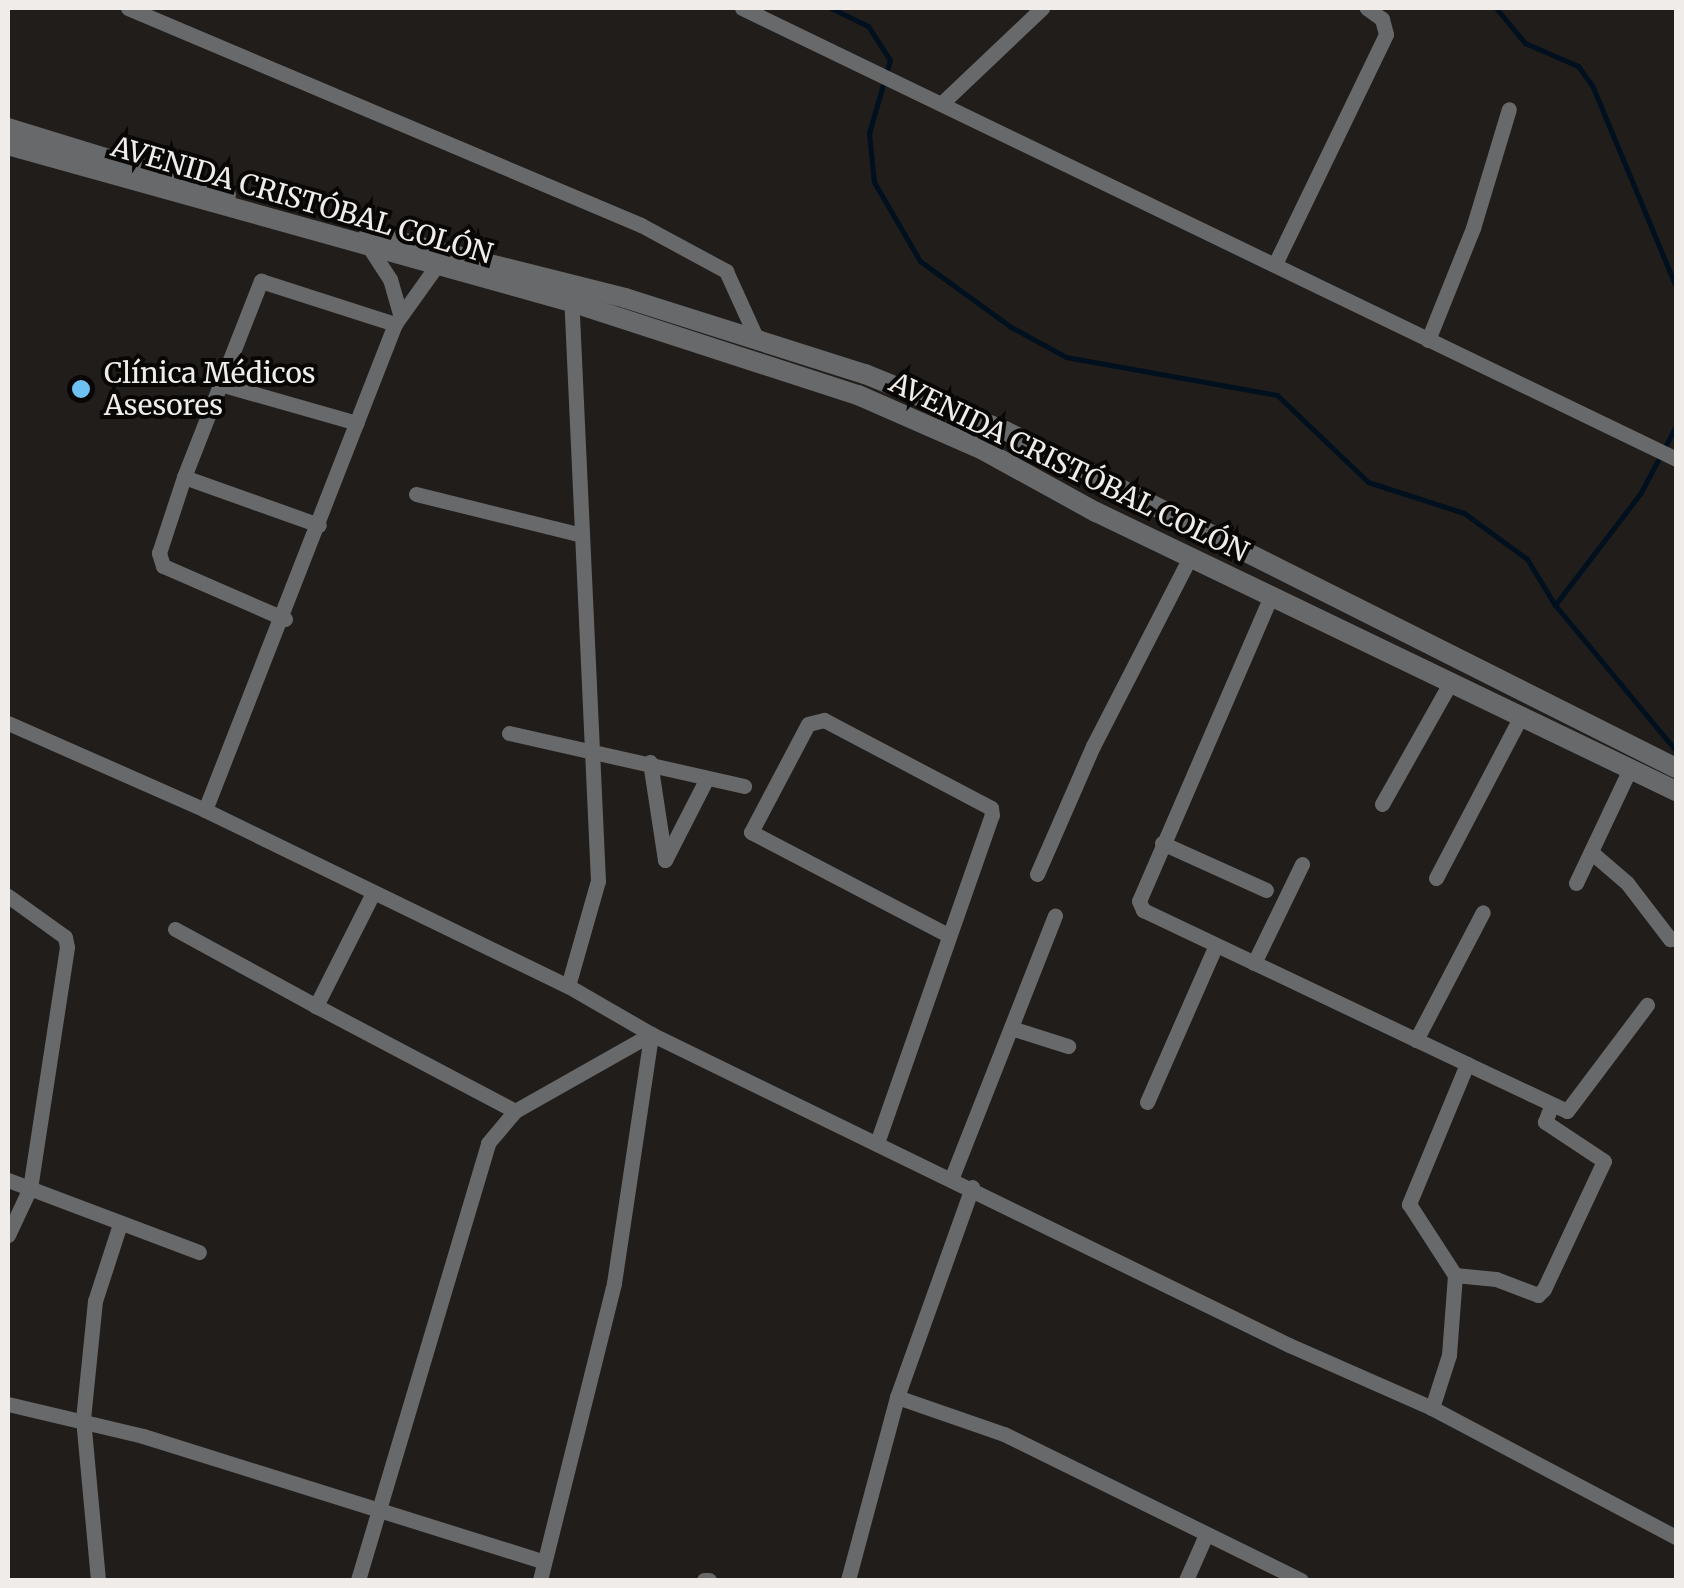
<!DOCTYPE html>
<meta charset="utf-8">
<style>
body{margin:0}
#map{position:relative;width:1684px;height:1588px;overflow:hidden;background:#211d1a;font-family:Merriweather,serif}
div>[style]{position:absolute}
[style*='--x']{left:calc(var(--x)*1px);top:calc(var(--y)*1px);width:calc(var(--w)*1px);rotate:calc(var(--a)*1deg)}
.stream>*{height:5px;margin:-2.5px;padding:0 2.5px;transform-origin:2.5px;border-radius:2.5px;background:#00101e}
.minor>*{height:15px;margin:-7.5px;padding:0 7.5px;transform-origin:7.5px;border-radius:7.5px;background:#67696b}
.tertiary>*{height:20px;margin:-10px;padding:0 10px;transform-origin:10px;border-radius:10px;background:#67696b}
.dots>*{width:28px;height:28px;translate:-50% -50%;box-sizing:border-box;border:5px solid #090706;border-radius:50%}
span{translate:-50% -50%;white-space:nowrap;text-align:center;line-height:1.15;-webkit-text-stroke:8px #090706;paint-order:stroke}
.street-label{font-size:28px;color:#efecea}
.poi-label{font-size:28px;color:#efecea}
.left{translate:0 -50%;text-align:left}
.frame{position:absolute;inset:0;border:10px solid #efecea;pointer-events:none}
</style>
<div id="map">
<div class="stream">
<i style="--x:831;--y:8;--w:41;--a:25.9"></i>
<i style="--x:868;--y:26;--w:40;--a:57.1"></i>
<i style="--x:890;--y:60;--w:76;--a:106"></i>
<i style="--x:869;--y:133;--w:49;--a:84.2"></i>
<i style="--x:874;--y:182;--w:91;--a:59.8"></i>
<i style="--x:920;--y:261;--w:112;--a:36"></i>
<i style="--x:1011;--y:327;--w:63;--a:28.6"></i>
<i style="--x:1066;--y:357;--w:214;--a:10.2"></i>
<i style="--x:1277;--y:395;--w:126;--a:43.7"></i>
<i style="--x:1368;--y:482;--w:101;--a:17.9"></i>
<i style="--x:1464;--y:513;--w:78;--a:36.1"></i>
<i style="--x:1527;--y:559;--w:54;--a:58.7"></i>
<i style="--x:1555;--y:605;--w:190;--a:50.3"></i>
<i style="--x:1496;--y:8;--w:45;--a:50.4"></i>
<i style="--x:1525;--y:43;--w:58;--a:23.5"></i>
<i style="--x:1578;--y:66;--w:24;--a:54"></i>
<i style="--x:1592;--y:85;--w:219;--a:67.4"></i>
<i style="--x:1555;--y:605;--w:140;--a:-52.6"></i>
<i style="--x:1640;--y:494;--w:77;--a:-62.1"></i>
</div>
<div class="minor">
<i style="--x:128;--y:8;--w:557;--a:22.93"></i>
<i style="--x:641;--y:225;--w:97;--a:28.4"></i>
<i style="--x:726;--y:271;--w:70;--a:65.6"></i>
<i style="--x:742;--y:8;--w:1037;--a:25.77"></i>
<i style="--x:942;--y:103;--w:138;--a:-43.5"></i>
<i style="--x:369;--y:247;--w:38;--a:57"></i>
<i style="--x:390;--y:279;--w:35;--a:74"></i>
<i style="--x:1275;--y:264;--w:255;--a:-64.2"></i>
<i style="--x:1386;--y:34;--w:16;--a:-105"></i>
<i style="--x:1382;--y:19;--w:19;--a:-144"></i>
<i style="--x:1428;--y:340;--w:121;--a:-68.1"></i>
<i style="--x:1473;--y:228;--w:124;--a:-73.2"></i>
<i style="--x:220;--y:384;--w:142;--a:15.9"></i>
<i style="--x:184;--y:477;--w:143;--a:19.6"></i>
<i style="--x:416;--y:494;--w:171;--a:13.9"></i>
<i style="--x:1271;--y:596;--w:332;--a:113.4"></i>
<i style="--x:1139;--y:901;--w:10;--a:66"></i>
<i style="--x:1143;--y:910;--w:359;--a:25.4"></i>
<i style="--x:1467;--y:1064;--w:152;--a:112.5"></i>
<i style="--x:1409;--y:1204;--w:85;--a:57.1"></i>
<i style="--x:1455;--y:1275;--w:80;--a:94.3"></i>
<i style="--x:1449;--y:1355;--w:56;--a:107.8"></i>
<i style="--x:285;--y:619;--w:133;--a:-156.5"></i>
<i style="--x:163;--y:566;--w:14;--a:-107"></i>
<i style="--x:159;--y:553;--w:80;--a:-71.8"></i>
<i style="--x:184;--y:477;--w:211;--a:-68.6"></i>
<i style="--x:261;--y:281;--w:141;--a:17.8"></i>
<i style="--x:8;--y:723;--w:215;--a:23.8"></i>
<i style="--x:205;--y:810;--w:403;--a:25.9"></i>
<i style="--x:568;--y:986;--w:96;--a:30"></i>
<i style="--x:651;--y:1034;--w:710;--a:25.99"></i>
<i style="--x:1289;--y:1345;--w:156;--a:23.8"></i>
<i style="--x:1432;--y:1408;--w:276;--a:27.9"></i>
<i style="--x:509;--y:733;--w:241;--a:12.7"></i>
<i style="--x:650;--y:762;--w:99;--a:81.3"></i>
<i style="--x:665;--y:860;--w:90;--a:-62.9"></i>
<i style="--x:1382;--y:804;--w:142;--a:-60.6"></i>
<i style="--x:205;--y:810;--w:522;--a:-68.65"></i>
<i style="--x:395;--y:324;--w:69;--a:-54.5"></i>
<i style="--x:1162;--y:843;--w:114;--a:24.3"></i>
<i style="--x:1591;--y:852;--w:48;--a:40.7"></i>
<i style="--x:1627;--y:883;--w:71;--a:52.5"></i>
<i style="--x:1037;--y:874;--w:140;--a:-66.4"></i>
<i style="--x:1093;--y:746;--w:212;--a:-62.8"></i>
<i style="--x:1436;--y:878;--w:183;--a:-62.3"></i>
<i style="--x:1576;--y:883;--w:126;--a:-64.7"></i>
<i style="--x:373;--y:893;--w:127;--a:116.8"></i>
<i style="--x:316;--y:1006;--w:225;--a:27.8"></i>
<i style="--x:8;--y:896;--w:70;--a:35.7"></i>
<i style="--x:65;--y:937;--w:10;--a:79"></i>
<i style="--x:67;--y:947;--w:244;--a:98.7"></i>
<i style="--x:30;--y:1188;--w:52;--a:115.1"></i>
<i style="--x:175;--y:929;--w:161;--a:28.6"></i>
<i style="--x:1254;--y:963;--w:110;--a:-64.1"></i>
<i style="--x:568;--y:986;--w:109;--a:-74.1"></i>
<i style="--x:598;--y:881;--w:588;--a:-92.63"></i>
<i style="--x:1011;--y:1028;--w:60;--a:17.5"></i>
<i style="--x:1416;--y:1040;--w:144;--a:-62.4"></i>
<i style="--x:1467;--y:1064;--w:110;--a:25.2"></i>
<i style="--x:1567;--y:1111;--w:133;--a:-53"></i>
<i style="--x:1147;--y:1102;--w:171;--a:-66.3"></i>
<i style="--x:878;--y:1140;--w:344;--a:-70.7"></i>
<i style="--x:992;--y:815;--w:7;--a:-98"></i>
<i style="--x:991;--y:808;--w:189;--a:-152.2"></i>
<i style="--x:824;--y:720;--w:16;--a:166"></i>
<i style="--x:808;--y:724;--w:122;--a:117.8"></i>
<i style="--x:751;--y:832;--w:222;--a:27.6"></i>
<i style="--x:952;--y:1177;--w:281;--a:-68.5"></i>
<i style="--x:8;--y:1180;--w:204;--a:20.7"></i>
<i style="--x:1455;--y:1275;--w:41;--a:5.6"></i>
<i style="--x:1496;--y:1279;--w:45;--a:20.9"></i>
<i style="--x:1538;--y:1295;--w:8;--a:-45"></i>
<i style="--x:1544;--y:1289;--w:141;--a:-64.9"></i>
<i style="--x:1604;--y:1161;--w:71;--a:-146.5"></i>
<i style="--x:1545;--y:1122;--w:19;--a:-69"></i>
<i style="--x:897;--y:1397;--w:113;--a:19.1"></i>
<i style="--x:1004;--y:1434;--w:331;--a:26.2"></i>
<i style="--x:8;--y:1404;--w:139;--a:13.3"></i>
<i style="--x:143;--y:1436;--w:419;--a:17.4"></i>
<i style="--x:98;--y:1580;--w:162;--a:-95.3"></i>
<i style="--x:83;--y:1419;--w:119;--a:-84.2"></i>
<i style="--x:95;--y:1301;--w:81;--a:-72"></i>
<i style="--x:358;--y:1580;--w:456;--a:-73.4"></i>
<i style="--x:488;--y:1143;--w:42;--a:-49.8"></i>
<i style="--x:515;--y:1111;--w:156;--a:-29.5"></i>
<i style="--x:540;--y:1580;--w:306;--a:-76"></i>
<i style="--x:614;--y:1283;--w:252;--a:-81.5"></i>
<i style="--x:704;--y:1580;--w:5;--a:0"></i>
<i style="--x:848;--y:1580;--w:189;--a:-75"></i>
<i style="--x:897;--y:1397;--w:223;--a:-70.3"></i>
<i style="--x:1186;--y:1580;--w:47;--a:-66.2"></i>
</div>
<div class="tertiary">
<i style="--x:8;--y:128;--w:228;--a:17.1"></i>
<i style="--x:8;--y:145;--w:584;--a:15.58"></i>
<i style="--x:571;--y:302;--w:302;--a:18"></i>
<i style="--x:858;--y:395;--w:137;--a:23.7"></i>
<i style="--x:983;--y:450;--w:129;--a:28.8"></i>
<i style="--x:1096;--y:512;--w:644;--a:25.69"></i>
<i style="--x:369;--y:234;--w:264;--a:14"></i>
<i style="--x:625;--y:298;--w:252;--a:17.6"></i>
<i style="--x:865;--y:374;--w:151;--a:22.2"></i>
<i style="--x:1005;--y:431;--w:751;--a:26.67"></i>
</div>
<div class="dots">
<i style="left:81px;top:389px;background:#6ec2f3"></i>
</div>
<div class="street-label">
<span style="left:302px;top:200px;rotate:16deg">AVENIDA CRISTÓBAL COLÓN</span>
<span style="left:1069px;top:467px;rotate:26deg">AVENIDA CRISTÓBAL COLÓN</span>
</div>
<div class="poi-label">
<span class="left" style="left:104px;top:389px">Clínica Médicos<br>Asesores</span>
</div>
<div class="frame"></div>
</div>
